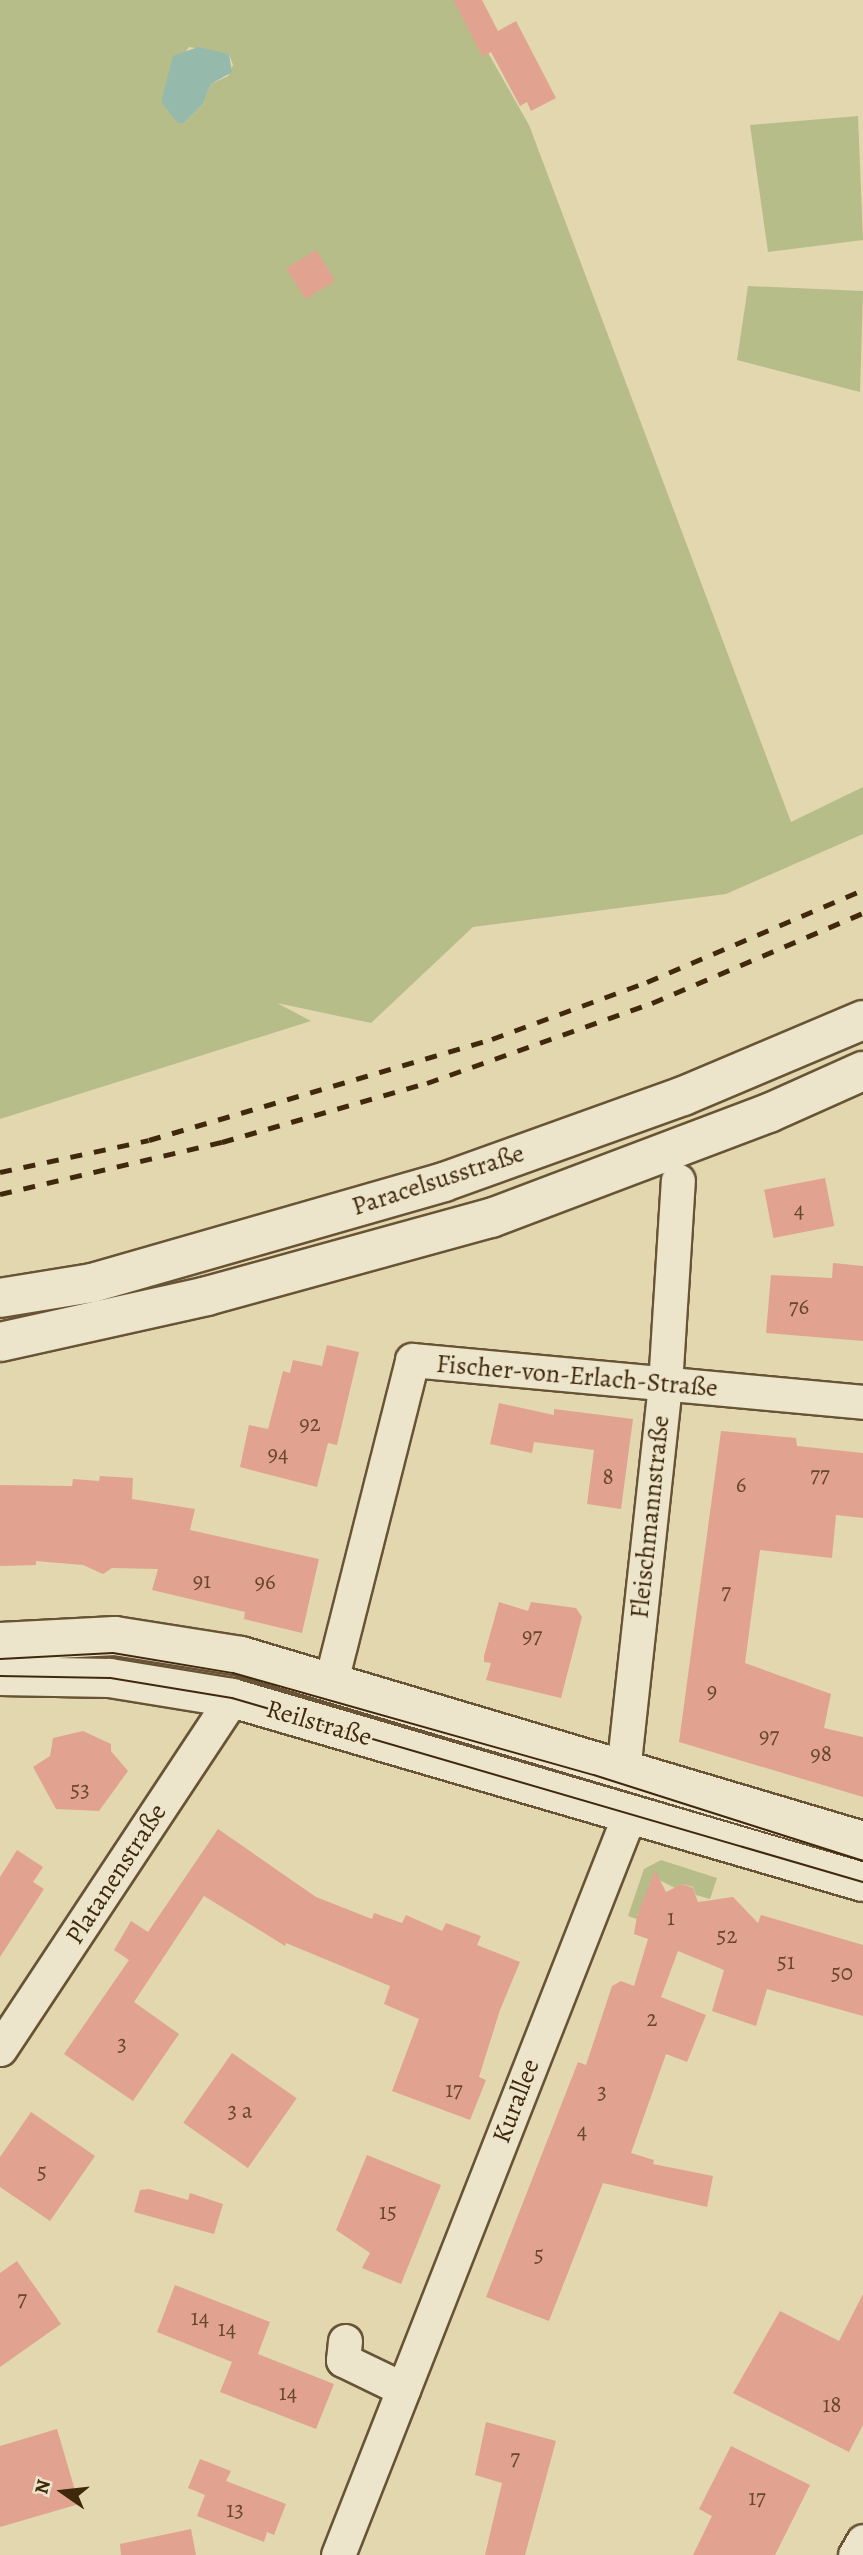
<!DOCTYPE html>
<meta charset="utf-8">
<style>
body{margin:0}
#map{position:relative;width:863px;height:2555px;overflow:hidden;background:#e2d7af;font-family:Alegreya,serif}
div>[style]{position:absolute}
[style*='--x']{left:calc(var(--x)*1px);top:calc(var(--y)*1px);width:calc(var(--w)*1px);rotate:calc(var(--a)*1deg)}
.green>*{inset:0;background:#b7bd88}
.water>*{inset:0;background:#95baab}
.building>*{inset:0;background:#e1a38f;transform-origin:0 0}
.roads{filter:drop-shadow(2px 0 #685435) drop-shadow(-2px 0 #685435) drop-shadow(0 2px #685435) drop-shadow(0 -2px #685435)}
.minor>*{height:33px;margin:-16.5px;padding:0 16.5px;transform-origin:16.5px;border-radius:16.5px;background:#ece5cb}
.tertiary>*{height:38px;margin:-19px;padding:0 19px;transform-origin:19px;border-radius:19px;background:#ece5cb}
.secondary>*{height:38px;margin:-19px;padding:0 19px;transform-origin:19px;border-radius:19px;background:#ece5cb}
.tram>*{height:2px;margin:-1px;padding:0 1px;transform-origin:1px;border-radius:1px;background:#40280c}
.rail>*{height:5px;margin-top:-2.5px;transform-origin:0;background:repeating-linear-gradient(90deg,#40280c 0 12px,transparent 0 24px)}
span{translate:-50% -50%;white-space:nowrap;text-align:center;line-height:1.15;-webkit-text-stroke:5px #ece5cb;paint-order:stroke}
.number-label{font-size:23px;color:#68472d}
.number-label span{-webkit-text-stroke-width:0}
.street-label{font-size:26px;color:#40280c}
.north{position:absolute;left:28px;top:2457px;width:70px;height:70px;-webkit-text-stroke:5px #ece5cb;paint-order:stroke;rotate:284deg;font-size:19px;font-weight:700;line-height:28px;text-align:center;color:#40280c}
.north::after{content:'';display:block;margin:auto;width:24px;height:32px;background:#40280c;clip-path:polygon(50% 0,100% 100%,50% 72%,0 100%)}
</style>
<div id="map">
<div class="green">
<i style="clip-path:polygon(evenodd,0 0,458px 0,529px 125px,791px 822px,863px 787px,863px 834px,726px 894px,473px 927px,371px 1023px,277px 1003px,311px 1021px,0 1119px,0 0,189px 47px,229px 54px,233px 65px,228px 76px,211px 84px,203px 104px,184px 123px,161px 102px,170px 75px,189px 47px)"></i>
<i style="clip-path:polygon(858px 116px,863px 240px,768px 252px,750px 125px)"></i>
<i style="clip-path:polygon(748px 286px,863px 291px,860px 392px,737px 360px)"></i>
<i style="clip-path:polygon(661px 1860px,717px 1878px,710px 1899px,696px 1895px,693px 1887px,682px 1884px,677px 1889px,659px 1880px,649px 1884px,651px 1890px,637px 1915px,640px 1920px,628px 1916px,644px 1869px)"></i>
</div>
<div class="water">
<i style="clip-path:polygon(198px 47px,229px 54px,232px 72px,211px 84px,203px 104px,184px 123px,178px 123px,161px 102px,173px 56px)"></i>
</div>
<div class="building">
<i style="clip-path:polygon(453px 0,482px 0,498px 31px,516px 21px,556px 98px,531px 111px,527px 102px,520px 106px,491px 52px,483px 57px)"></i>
<i style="left:316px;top:250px;width:36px;height:35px;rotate:58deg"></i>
<i style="left:825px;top:1178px;width:49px;height:62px;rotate:79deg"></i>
<i style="clip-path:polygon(833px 1263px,863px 1266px,863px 1341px,766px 1333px,771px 1275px,832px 1278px)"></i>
<i style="clip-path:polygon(327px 1345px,359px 1352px,337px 1445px,328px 1443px,317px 1487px,240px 1467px,249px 1425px,268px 1429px,283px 1371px,290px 1373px,293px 1360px,322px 1366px)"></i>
<i style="clip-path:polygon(499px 1403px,554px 1415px,554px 1409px,633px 1419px,621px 1509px,587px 1504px,594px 1450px,534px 1442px,532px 1453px,490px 1444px)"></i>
<i style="clip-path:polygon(721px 1431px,796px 1438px,797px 1446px,863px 1453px,863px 1518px,836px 1515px,832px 1558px,760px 1550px,745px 1663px,831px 1694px,824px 1728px,863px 1737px,863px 1797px,679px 1742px)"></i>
<i style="clip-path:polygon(100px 1476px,133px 1478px,132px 1499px,195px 1509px,190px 1530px,319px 1559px,302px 1633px,244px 1619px,245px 1612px,152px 1590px,158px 1569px,112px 1568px,103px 1574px,83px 1565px,36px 1561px,36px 1565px,0 1566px,0 1485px,72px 1486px,73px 1479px,99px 1481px)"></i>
<i style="clip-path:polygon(499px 1602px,528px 1611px,531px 1602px,576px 1608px,582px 1617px,561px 1698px,486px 1680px,491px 1663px,484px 1662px,484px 1656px)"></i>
<i style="clip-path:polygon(83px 1731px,111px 1744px,111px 1751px,128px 1771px,99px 1811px,56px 1809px,33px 1767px,50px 1756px,53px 1738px)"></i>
<i style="clip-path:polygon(218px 1829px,316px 1897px,372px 1919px,374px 1913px,402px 1923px,406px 1915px,442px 1931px,446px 1923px,481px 1936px,477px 1945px,520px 1962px,500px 2010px,479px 2077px,486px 2080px,470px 2120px,392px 2091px,419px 2019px,384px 2004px,390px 1986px,286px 1943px,285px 1946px,204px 1896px,134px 2002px,179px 2034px,133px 2101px,64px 2054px,129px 1960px,114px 1950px,131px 1921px,148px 1932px)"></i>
<i style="clip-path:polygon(17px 1850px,43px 1867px,33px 1882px,44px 1889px,0 1957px,0 1877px)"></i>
<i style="clip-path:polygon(655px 1870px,666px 1892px,682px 1884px,693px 1888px,698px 1902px,733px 1897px,758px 1923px,761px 1915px,863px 1945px,863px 2016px,767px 1989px,756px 2026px,712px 2011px,724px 1970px,678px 1951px,661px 1997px,706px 2015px,687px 2062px,666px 2054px,631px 2153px,654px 2160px,653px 2164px,713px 2176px,707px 2207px,603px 2183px,549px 2321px,486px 2297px,578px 2062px,586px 2065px,612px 1986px,621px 1981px,634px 1986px,648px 1939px,634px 1934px,637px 1916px)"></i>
<i style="left:232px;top:2053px;width:79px;height:85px;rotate:35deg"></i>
<i style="clip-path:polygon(31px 2112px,95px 2156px,50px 2221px,0 2187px,0 2157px)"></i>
<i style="clip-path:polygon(367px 2155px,441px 2185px,401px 2284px,362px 2268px,370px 2253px,336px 2230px)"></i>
<i style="clip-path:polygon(149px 2189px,188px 2200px,190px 2193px,223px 2204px,214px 2234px,134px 2212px,140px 2190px)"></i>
<i style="clip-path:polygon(17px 2261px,61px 2324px,0 2367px,0 2273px)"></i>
<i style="clip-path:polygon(175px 2285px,270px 2322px,258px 2354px,334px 2384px,316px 2429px,220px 2392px,232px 2362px,157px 2332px)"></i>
<i style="clip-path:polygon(863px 2294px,863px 2425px,849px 2452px,733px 2393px,780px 2311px,839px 2341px)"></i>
<i style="clip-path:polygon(486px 2422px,556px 2441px,525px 2555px,485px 2555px,502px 2483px,475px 2475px)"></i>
<i style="clip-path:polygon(57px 2429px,79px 2504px,0 2527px,0 2446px)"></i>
<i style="clip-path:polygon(731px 2446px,810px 2485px,775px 2555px,693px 2555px,712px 2516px,699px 2509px)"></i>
<i style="clip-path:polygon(200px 2459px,231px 2471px,226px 2481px,286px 2504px,274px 2535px,267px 2532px,264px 2542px,197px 2516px,205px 2495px,188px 2488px)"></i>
<i style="clip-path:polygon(191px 2529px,196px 2555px,121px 2555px,120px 2544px)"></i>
</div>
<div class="roads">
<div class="minor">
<i style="--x:331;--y:1681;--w:331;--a:-75.8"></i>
<i style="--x:412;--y:1360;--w:453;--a:5.3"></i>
<i style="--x:623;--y:1771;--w:388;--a:-83.8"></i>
<i style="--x:665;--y:1385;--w:205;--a:-86.4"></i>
<i style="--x:0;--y:2049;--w:421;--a:-56.5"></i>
<i style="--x:345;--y:2341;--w:19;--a:96"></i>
<i style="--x:343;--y:2360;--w:67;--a:25.8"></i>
<i style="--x:338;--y:2555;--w:797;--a:-68.52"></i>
<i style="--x:855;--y:2555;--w:16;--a:-60"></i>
</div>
<div class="tertiary">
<i style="--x:0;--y:1642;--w:115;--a:-3"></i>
<i style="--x:115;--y:1636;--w:128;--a:9"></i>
<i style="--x:241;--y:1656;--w:649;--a:16.56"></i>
<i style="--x:0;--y:1676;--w:110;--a:1"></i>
<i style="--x:110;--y:1678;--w:124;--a:9.3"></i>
<i style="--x:232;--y:1698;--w:657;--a:16.26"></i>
</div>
<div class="secondary">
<i style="--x:0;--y:1298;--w:93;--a:-9.3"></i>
<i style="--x:92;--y:1283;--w:366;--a:-16"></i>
<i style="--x:444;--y:1182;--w:254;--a:-19.8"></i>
<i style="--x:683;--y:1096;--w:195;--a:-22.9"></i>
<i style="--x:0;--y:1342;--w:212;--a:-12.5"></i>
<i style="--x:207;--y:1296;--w:295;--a:-15.4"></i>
<i style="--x:491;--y:1218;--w:297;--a:-20.7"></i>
<i style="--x:769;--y:1113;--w:103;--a:-24.1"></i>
</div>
</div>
<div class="tram">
<i style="--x:0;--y:1659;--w:113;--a:-3"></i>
<i style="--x:113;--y:1653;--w:122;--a:9.5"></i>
<i style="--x:233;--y:1673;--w:375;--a:15.8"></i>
<i style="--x:594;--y:1775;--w:282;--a:17.7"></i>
<i style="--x:0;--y:1676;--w:110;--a:1"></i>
<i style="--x:110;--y:1678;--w:124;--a:9.3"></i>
<i style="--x:232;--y:1698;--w:657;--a:16.26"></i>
</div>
<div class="rail">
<i style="--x:0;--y:1172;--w:152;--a:-12.1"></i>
<i style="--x:149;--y:1140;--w:358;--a:-16.4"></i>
<i style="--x:492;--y:1039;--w:165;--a:-20.2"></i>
<i style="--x:647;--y:982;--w:235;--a:-23.1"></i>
<i style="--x:0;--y:1194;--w:228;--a:-13.2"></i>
<i style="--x:222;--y:1142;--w:213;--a:-16.1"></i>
<i style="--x:427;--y:1083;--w:239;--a:-19.6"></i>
<i style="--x:652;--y:1003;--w:229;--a:-23.1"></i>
</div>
<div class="number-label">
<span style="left:799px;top:1210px">4</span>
<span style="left:799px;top:1307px">76</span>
<span style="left:310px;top:1424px">92</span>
<span style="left:278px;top:1454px">94</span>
<span style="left:820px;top:1475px">77</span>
<span style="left:608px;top:1477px">8</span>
<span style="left:741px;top:1485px">6</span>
<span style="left:202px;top:1581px">91</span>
<span style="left:265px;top:1582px">96</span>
<span style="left:726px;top:1592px">7</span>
<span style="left:532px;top:1636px">97</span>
<span style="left:712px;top:1691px">9</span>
<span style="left:769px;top:1736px">97</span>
<span style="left:821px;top:1754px">98</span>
<span style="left:80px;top:1790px">53</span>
<span style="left:671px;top:1918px">1</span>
<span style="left:727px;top:1936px">52</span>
<span style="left:786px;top:1962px">51</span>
<span style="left:842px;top:1973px">50</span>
<span style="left:652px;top:2019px">2</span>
<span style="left:122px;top:2044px">3</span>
<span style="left:454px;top:2090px">17</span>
<span style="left:602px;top:2092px">3</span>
<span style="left:240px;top:2111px">3 a</span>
<span style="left:582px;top:2131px">4</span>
<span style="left:42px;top:2172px">5</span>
<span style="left:388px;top:2212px">15</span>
<span style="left:539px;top:2255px">5</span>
<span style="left:22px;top:2299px">7</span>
<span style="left:200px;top:2318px">14</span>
<span style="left:227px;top:2329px">14</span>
<span style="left:288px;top:2393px">14</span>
<span style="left:832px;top:2405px">18</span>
<span style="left:515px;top:2458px">7</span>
<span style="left:757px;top:2498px">17</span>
<span style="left:235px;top:2510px">13</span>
</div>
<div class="street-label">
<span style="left:438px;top:1180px;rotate:-18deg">Paracelsusstraße</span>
<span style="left:577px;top:1376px;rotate:5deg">Fischer-von-Erlach-Straße</span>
<span style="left:650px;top:1517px;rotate:-84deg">Fleischmannstraße</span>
<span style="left:319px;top:1723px;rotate:16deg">Reilstraße</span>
<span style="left:116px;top:1874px;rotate:-57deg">Platanenstraße</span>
<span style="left:516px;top:2101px;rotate:-69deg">Kurallee</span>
</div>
<div class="north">N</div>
</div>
